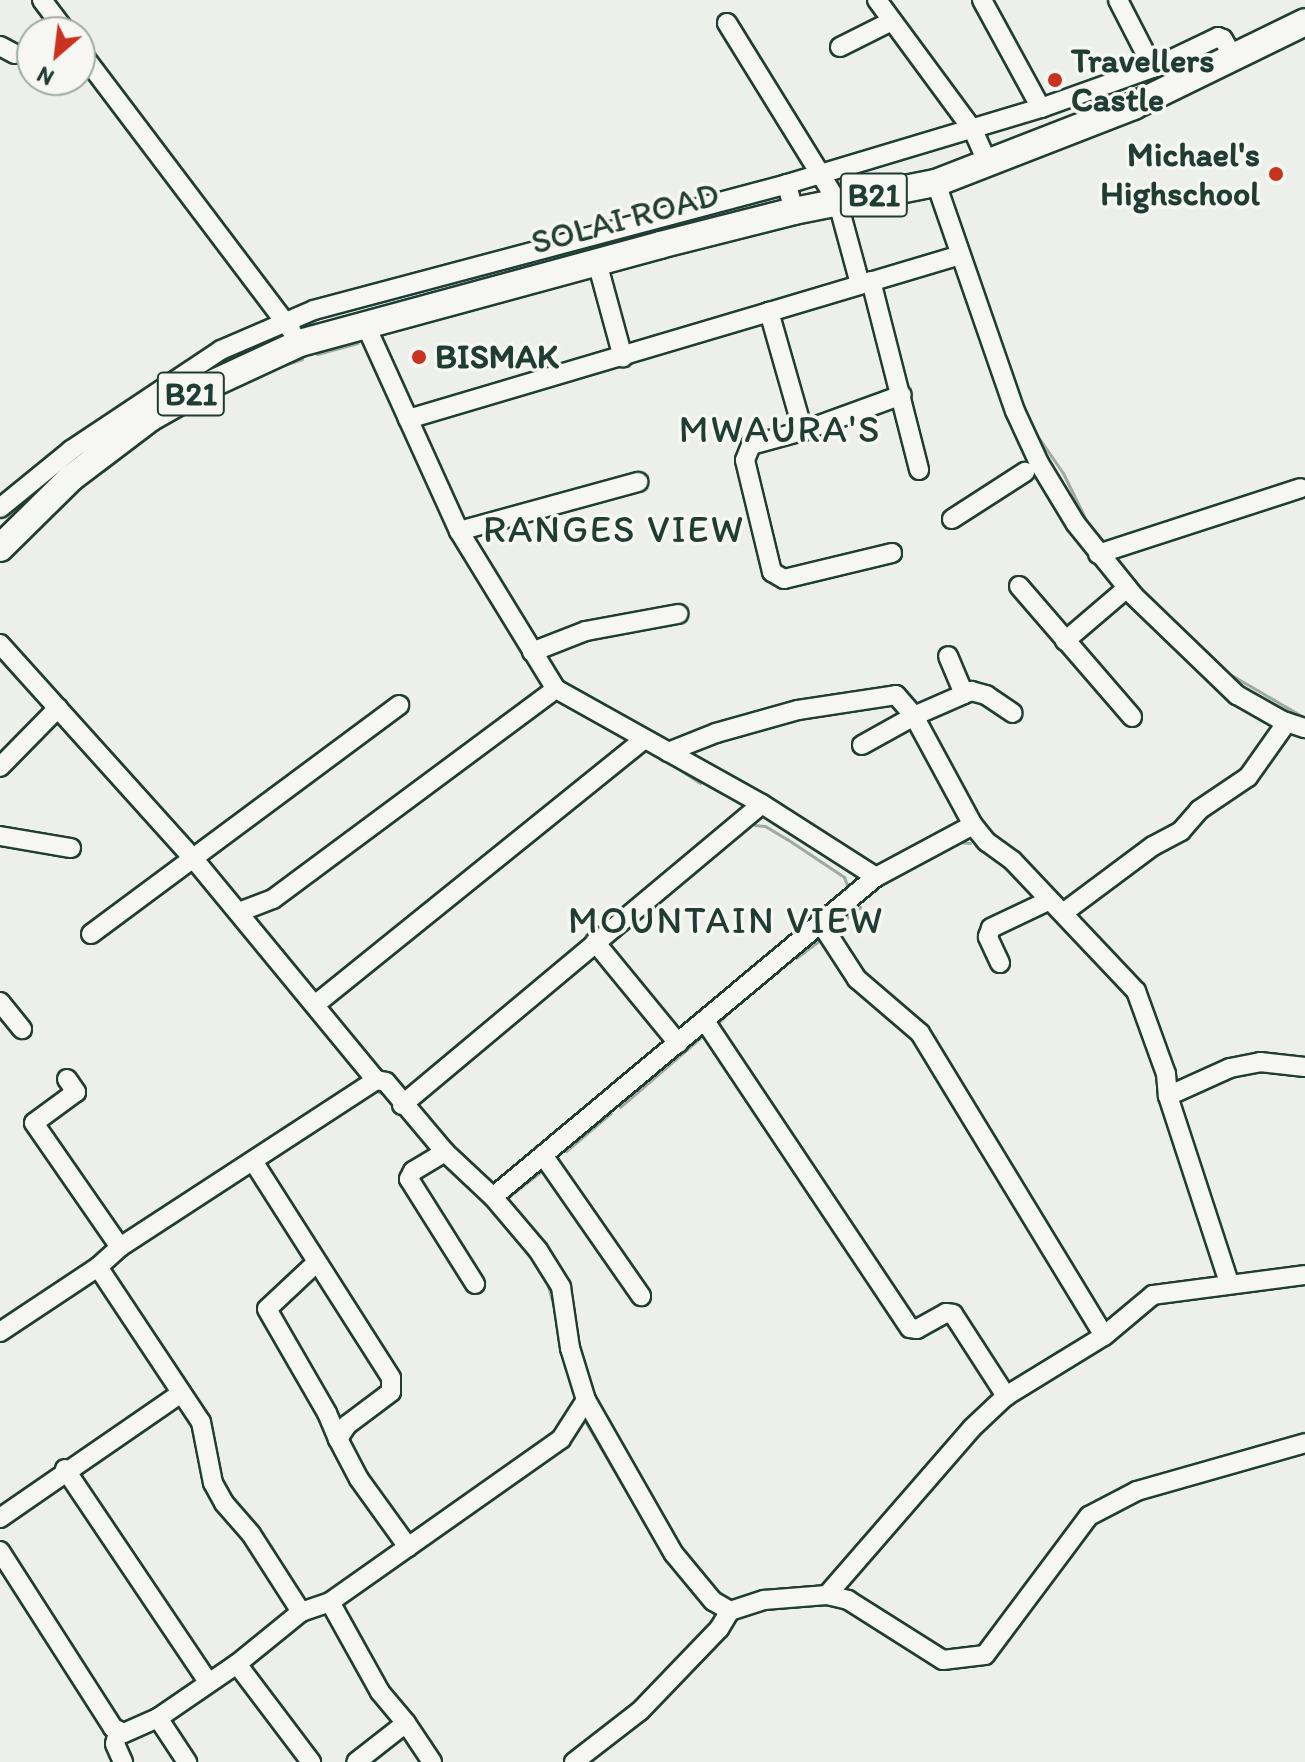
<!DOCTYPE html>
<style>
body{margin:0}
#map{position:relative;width:1305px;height:1762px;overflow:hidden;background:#edefea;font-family:Itim,sans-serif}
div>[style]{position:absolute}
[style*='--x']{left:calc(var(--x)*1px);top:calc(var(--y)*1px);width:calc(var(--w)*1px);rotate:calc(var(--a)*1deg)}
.stream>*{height:3px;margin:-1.5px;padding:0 1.5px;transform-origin:1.5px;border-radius:1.5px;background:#9faaa4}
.roads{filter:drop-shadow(2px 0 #1f3d34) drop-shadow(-2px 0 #1f3d34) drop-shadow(0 2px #1f3d34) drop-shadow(0 -2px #1f3d34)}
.minor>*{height:18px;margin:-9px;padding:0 9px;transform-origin:9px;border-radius:9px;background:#f6f6f2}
.highway>*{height:26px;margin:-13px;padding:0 13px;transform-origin:13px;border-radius:13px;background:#f6f6f2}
.dots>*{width:22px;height:22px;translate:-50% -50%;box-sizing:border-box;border:4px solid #f6f6f2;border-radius:50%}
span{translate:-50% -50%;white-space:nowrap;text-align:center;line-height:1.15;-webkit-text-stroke:7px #f6f6f2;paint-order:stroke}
.shield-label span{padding:2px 6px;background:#f6f6f2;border:2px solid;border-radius:6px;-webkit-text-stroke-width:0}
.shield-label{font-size:32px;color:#1f3d34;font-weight:700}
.poi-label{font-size:34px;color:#1f3d34;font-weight:700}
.left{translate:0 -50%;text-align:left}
.right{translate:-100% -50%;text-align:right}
.street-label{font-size:34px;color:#1f3d34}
.quarter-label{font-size:38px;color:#1f3d34;letter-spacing:2px}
.north{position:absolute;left:16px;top:16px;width:80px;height:80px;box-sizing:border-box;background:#f6f6f2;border:2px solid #a0aca6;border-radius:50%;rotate:208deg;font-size:22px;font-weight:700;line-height:32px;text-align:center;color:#1f3d34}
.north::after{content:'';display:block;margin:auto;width:28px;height:36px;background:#c8321e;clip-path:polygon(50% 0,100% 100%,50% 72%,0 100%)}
</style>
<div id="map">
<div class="stream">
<i style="--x:983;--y:347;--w:57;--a:70.6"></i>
<i style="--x:317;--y:354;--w:42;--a:-15"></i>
<i style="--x:284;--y:365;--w:19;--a:-18"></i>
<i style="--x:1034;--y:431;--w:51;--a:55.4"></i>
<i style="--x:1063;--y:473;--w:61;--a:63.9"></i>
<i style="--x:103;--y:471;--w:72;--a:-37.7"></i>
<i style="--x:89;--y:480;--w:8;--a:-30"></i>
<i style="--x:1125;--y:600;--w:68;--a:43.8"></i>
<i style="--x:19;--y:651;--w:89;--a:48.2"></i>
<i style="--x:1211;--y:658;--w:12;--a:42"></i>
<i style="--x:1233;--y:676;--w:83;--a:30.3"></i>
<i style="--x:102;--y:743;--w:52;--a:48.1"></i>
<i style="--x:670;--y:763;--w:36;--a:34"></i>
<i style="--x:755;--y:825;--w:10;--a:6"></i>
<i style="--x:765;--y:826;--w:26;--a:31"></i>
<i style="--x:787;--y:839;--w:69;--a:33.7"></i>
<i style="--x:844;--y:877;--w:15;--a:70"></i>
<i style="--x:958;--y:842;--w:12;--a:5"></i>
<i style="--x:976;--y:846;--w:5;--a:37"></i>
<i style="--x:833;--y:929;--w:35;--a:-39"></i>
<i style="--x:796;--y:958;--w:30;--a:-37"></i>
<i style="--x:774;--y:974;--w:19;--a:-39"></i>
<i style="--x:756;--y:989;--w:11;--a:-38"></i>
<i style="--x:717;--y:1024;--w:24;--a:-45"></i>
<i style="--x:374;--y:1090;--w:9;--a:21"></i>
<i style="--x:382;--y:1093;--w:19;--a:47"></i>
<i style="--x:620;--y:1107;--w:112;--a:-40.7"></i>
<i style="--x:566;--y:1151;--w:59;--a:-40.2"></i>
<i style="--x:506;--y:1199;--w:48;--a:-38.3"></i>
<i style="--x:546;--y:1279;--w:41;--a:74.2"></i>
<i style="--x:585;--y:1421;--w:97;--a:59.7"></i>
<i style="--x:641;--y:1518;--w:37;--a:57"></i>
<i style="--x:686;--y:1552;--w:14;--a:56"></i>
</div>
<div class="roads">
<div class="minor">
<i style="--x:42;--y:0;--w:40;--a:53"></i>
<i style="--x:877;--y:0;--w:162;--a:53.6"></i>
<i style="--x:973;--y:130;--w:34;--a:66"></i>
<i style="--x:982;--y:0;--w:123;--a:61.4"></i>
<i style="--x:1118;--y:0;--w:76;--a:62.8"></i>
<i style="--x:727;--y:23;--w:211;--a:58.3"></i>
<i style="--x:838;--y:203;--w:84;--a:74.8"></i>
<i style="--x:0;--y:46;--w:17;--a:28"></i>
<i style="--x:840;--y:47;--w:58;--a:-26.6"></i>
<i style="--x:80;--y:51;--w:351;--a:52.9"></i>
<i style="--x:936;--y:183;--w:241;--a:70.9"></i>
<i style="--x:1015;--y:411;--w:57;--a:65.2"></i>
<i style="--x:1039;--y:463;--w:71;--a:58.8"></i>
<i style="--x:1076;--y:524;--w:92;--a:51.1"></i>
<i style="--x:1134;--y:596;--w:143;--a:43.9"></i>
<i style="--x:1237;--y:695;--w:53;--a:29.5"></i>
<i style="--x:1283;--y:721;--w:23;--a:18"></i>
<i style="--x:794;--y:211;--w:28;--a:-105"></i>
<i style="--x:787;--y:184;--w:265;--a:-16.7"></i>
<i style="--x:1041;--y:108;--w:119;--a:-19.7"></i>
<i style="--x:1153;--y:68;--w:72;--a:-25.5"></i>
<i style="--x:1218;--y:37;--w:5;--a:22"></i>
<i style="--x:1223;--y:39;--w:21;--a:61"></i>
<i style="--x:597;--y:262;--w:99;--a:74.8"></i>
<i style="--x:871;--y:281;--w:195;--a:75.7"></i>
<i style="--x:366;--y:326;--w:225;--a:65.6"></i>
<i style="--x:459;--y:531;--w:185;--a:58.5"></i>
<i style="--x:556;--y:689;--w:236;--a:29.2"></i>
<i style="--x:762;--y:804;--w:135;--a:32.6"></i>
<i style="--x:408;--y:419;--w:377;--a:-16.5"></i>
<i style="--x:803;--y:431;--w:105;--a:-20"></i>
<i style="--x:0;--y:508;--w:92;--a:-39.2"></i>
<i style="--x:71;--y:450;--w:180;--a:-33.7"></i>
<i style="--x:221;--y:350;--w:101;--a:-23.3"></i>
<i style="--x:314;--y:310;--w:489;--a:-14.9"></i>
<i style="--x:952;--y:519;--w:87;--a:-32.8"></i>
<i style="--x:459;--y:531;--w:186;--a:-15.3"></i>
<i style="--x:892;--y:553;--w:111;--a:166.5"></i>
<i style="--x:784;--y:579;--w:14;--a:-150"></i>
<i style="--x:772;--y:572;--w:115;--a:-103.6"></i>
<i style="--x:745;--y:460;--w:16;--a:-68"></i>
<i style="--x:751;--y:445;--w:54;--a:-15.1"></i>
<i style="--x:803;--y:431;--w:124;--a:-105.9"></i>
<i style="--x:769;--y:312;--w:199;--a:-16.6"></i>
<i style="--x:1098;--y:554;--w:213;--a:-18"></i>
<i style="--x:1019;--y:586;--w:173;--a:49.2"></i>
<i style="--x:1065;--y:641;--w:82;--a:-40.5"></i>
<i style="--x:0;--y:644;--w:288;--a:48"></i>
<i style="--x:193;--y:858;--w:288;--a:50.5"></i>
<i style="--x:376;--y:1080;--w:10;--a:11"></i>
<i style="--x:386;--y:1082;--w:92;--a:49.9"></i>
<i style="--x:445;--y:1152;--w:66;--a:43.2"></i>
<i style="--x:493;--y:1197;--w:70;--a:49.7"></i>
<i style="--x:538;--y:1250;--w:44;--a:58.1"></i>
<i style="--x:561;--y:1287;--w:62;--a:81.6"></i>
<i style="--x:570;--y:1348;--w:54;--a:72.9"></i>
<i style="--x:586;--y:1400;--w:177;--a:60.3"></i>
<i style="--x:674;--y:1554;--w:61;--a:50.3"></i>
<i style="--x:713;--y:1601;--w:20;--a:30"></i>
<i style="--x:730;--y:1611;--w:36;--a:-18"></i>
<i style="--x:764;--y:1600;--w:63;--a:-4.5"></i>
<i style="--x:827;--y:1595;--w:22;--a:13"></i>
<i style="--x:848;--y:1600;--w:112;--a:32.3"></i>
<i style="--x:943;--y:1660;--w:42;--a:-6.8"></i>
<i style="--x:985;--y:1655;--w:174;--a:-53.2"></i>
<i style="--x:1089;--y:1516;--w:54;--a:-27.5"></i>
<i style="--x:1137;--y:1491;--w:175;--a:-15.9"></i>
<i style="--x:532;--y:652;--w:58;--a:-21.3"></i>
<i style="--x:586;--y:631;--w:94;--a:-10.5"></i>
<i style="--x:964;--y:694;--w:8;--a:-23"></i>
<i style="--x:971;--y:691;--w:16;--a:15"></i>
<i style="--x:986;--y:695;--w:32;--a:34"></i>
<i style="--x:862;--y:745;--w:60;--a:-29.1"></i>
<i style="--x:914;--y:716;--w:55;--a:-23.7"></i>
<i style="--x:964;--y:694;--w:41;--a:-112.8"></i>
<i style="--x:668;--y:752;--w:52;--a:-21.6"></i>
<i style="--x:716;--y:733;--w:85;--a:-15.7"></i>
<i style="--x:798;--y:710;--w:99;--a:-8.7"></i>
<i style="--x:896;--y:695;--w:28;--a:49"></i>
<i style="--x:914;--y:716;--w:124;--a:61.6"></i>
<i style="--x:0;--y:767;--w:83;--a:-45.5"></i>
<i style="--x:0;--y:836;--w:72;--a:9.6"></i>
<i style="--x:239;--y:912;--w:36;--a:-21"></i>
<i style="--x:273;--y:899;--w:352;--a:-36.6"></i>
<i style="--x:1063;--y:913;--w:112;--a:-36.7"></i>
<i style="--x:1153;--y:846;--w:32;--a:-28"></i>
<i style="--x:1181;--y:831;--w:28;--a:-49"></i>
<i style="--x:1199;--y:810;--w:59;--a:-34"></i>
<i style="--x:1248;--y:777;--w:67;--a:-54.7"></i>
<i style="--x:820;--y:922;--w:68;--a:57"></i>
<i style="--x:857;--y:979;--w:83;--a:40.6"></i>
<i style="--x:920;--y:1033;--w:354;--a:58.7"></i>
<i style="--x:91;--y:934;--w:384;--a:-36.6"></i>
<i style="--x:595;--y:942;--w:131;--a:50.6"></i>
<i style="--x:1000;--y:963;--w:29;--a:-115"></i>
<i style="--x:988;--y:937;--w:9;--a:-72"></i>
<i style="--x:991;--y:928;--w:65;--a:-25.4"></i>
<i style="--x:0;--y:1002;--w:35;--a:51"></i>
<i style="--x:316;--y:1004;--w:422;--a:-38.9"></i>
<i style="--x:705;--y:1021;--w:369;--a:56.3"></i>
<i style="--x:910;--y:1328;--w:7;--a:8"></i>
<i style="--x:917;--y:1329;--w:33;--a:-29"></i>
<i style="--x:946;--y:1313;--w:7;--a:8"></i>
<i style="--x:953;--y:1314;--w:98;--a:57.1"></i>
<i style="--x:67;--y:1079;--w:16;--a:55"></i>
<i style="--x:76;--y:1092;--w:52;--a:143.6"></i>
<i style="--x:34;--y:1123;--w:151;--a:55.3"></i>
<i style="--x:1168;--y:1096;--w:197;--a:71.9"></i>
<i style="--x:402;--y:1105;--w:469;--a:-39.9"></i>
<i style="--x:445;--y:1152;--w:37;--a:149"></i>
<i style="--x:413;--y:1171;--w:9;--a:117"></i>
<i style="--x:409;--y:1179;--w:124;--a:57.8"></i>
<i style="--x:543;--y:1155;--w:172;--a:55.2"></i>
<i style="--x:253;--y:1161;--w:257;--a:57.5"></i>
<i style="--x:391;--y:1378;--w:14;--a:90"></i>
<i style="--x:391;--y:1392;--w:55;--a:143.1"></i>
<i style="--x:347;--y:1425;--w:17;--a:123"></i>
<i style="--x:338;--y:1439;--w:45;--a:62.3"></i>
<i style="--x:359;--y:1479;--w:84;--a:54.2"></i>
<i style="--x:493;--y:1197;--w:499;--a:-39.9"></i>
<i style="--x:876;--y:877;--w:110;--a:-28.2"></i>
<i style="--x:973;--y:825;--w:22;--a:51"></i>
<i style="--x:987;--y:842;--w:32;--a:36"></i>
<i style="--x:1013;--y:861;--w:179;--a:46.6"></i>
<i style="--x:1136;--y:991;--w:88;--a:70.1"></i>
<i style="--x:1166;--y:1074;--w:22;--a:85"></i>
<i style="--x:1168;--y:1096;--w:68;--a:-24.3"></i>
<i style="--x:1230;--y:1068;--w:31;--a:-11"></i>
<i style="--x:1260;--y:1062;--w:45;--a:6.3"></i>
<i style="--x:316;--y:1263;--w:67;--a:136.8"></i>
<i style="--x:267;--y:1309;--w:120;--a:60"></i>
<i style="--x:327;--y:1413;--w:28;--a:67"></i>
<i style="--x:98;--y:1267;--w:186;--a:56.4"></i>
<i style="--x:201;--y:1422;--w:62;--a:78.9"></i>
<i style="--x:213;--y:1483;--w:23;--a:61"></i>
<i style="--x:224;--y:1503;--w:41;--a:48.9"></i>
<i style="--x:251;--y:1534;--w:93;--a:57.3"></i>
<i style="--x:301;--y:1612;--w:31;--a:-19"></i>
<i style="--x:330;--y:1602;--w:283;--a:-35.2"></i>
<i style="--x:561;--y:1439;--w:46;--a:-57.3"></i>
<i style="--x:0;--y:1332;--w:118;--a:-33.6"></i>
<i style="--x:98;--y:1267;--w:30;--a:-42"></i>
<i style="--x:120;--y:1247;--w:306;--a:-33.1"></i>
<i style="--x:65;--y:1469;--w:257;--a:56.1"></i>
<i style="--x:0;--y:1518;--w:220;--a:-34.6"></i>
<i style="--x:0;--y:1551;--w:210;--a:57.4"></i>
<i style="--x:113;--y:1728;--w:12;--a:24"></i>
<i style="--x:124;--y:1733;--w:37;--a:-24"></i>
<i style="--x:158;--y:1718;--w:53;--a:56.6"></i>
<i style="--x:827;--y:1595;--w:221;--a:-49"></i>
<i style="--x:972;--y:1428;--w:47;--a:-43.3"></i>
<i style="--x:1006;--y:1396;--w:115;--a:-31.5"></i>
<i style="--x:1104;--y:1336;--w:64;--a:-39.9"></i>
<i style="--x:1153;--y:1295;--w:153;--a:-7.5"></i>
<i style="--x:330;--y:1602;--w:103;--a:60.9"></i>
<i style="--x:380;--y:1692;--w:40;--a:50"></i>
<i style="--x:406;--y:1723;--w:63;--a:142"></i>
<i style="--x:237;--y:1664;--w:123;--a:52.9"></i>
<i style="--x:158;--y:1718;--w:96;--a:-34.4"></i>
<i style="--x:237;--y:1664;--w:82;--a:-39.1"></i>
<i style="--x:406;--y:1723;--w:47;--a:56.3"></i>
<i style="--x:118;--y:1732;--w:12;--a:104"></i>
<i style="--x:115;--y:1744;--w:20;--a:66"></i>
<i style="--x:574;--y:1762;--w:83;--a:-37.7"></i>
<i style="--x:640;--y:1711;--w:114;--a:-46.1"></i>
<i style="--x:719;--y:1629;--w:21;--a:-59"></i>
</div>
<div class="highway">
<i style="--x:0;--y:548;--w:100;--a:-44.6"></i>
<i style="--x:71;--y:478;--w:99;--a:-37.2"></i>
<i style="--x:150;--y:418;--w:61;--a:-29.5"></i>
<i style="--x:203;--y:388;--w:107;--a:-24.9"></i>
<i style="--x:300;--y:343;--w:373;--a:-15.2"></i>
<i style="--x:660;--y:245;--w:138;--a:-14.2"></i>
<i style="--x:794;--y:211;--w:145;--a:-11.2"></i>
<i style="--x:936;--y:183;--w:212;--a:-21.3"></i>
<i style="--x:1133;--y:106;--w:191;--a:-26"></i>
</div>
</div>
<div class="dots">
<i style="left:1055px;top:80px;background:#c8321e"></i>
<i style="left:1276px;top:174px;background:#c8321e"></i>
<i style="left:419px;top:357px;background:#c8321e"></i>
</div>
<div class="shield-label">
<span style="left:874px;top:195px">B21</span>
<span style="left:191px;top:394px">B21</span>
</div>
<div class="poi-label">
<span class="left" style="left:1071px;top:80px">Travellers<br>Castle</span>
<span class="right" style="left:1260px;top:174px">Michael's<br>Highschool</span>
<span class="left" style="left:435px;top:357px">BISMAK</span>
</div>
<div class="street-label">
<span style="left:625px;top:218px;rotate:-15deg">SOLAI ROAD</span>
</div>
<div class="quarter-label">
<span style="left:780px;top:430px">MWAURA'S</span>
<span style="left:614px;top:530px">RANGES VIEW</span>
<span style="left:726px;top:921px">MOUNTAIN VIEW</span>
</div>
<div class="north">N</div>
</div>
